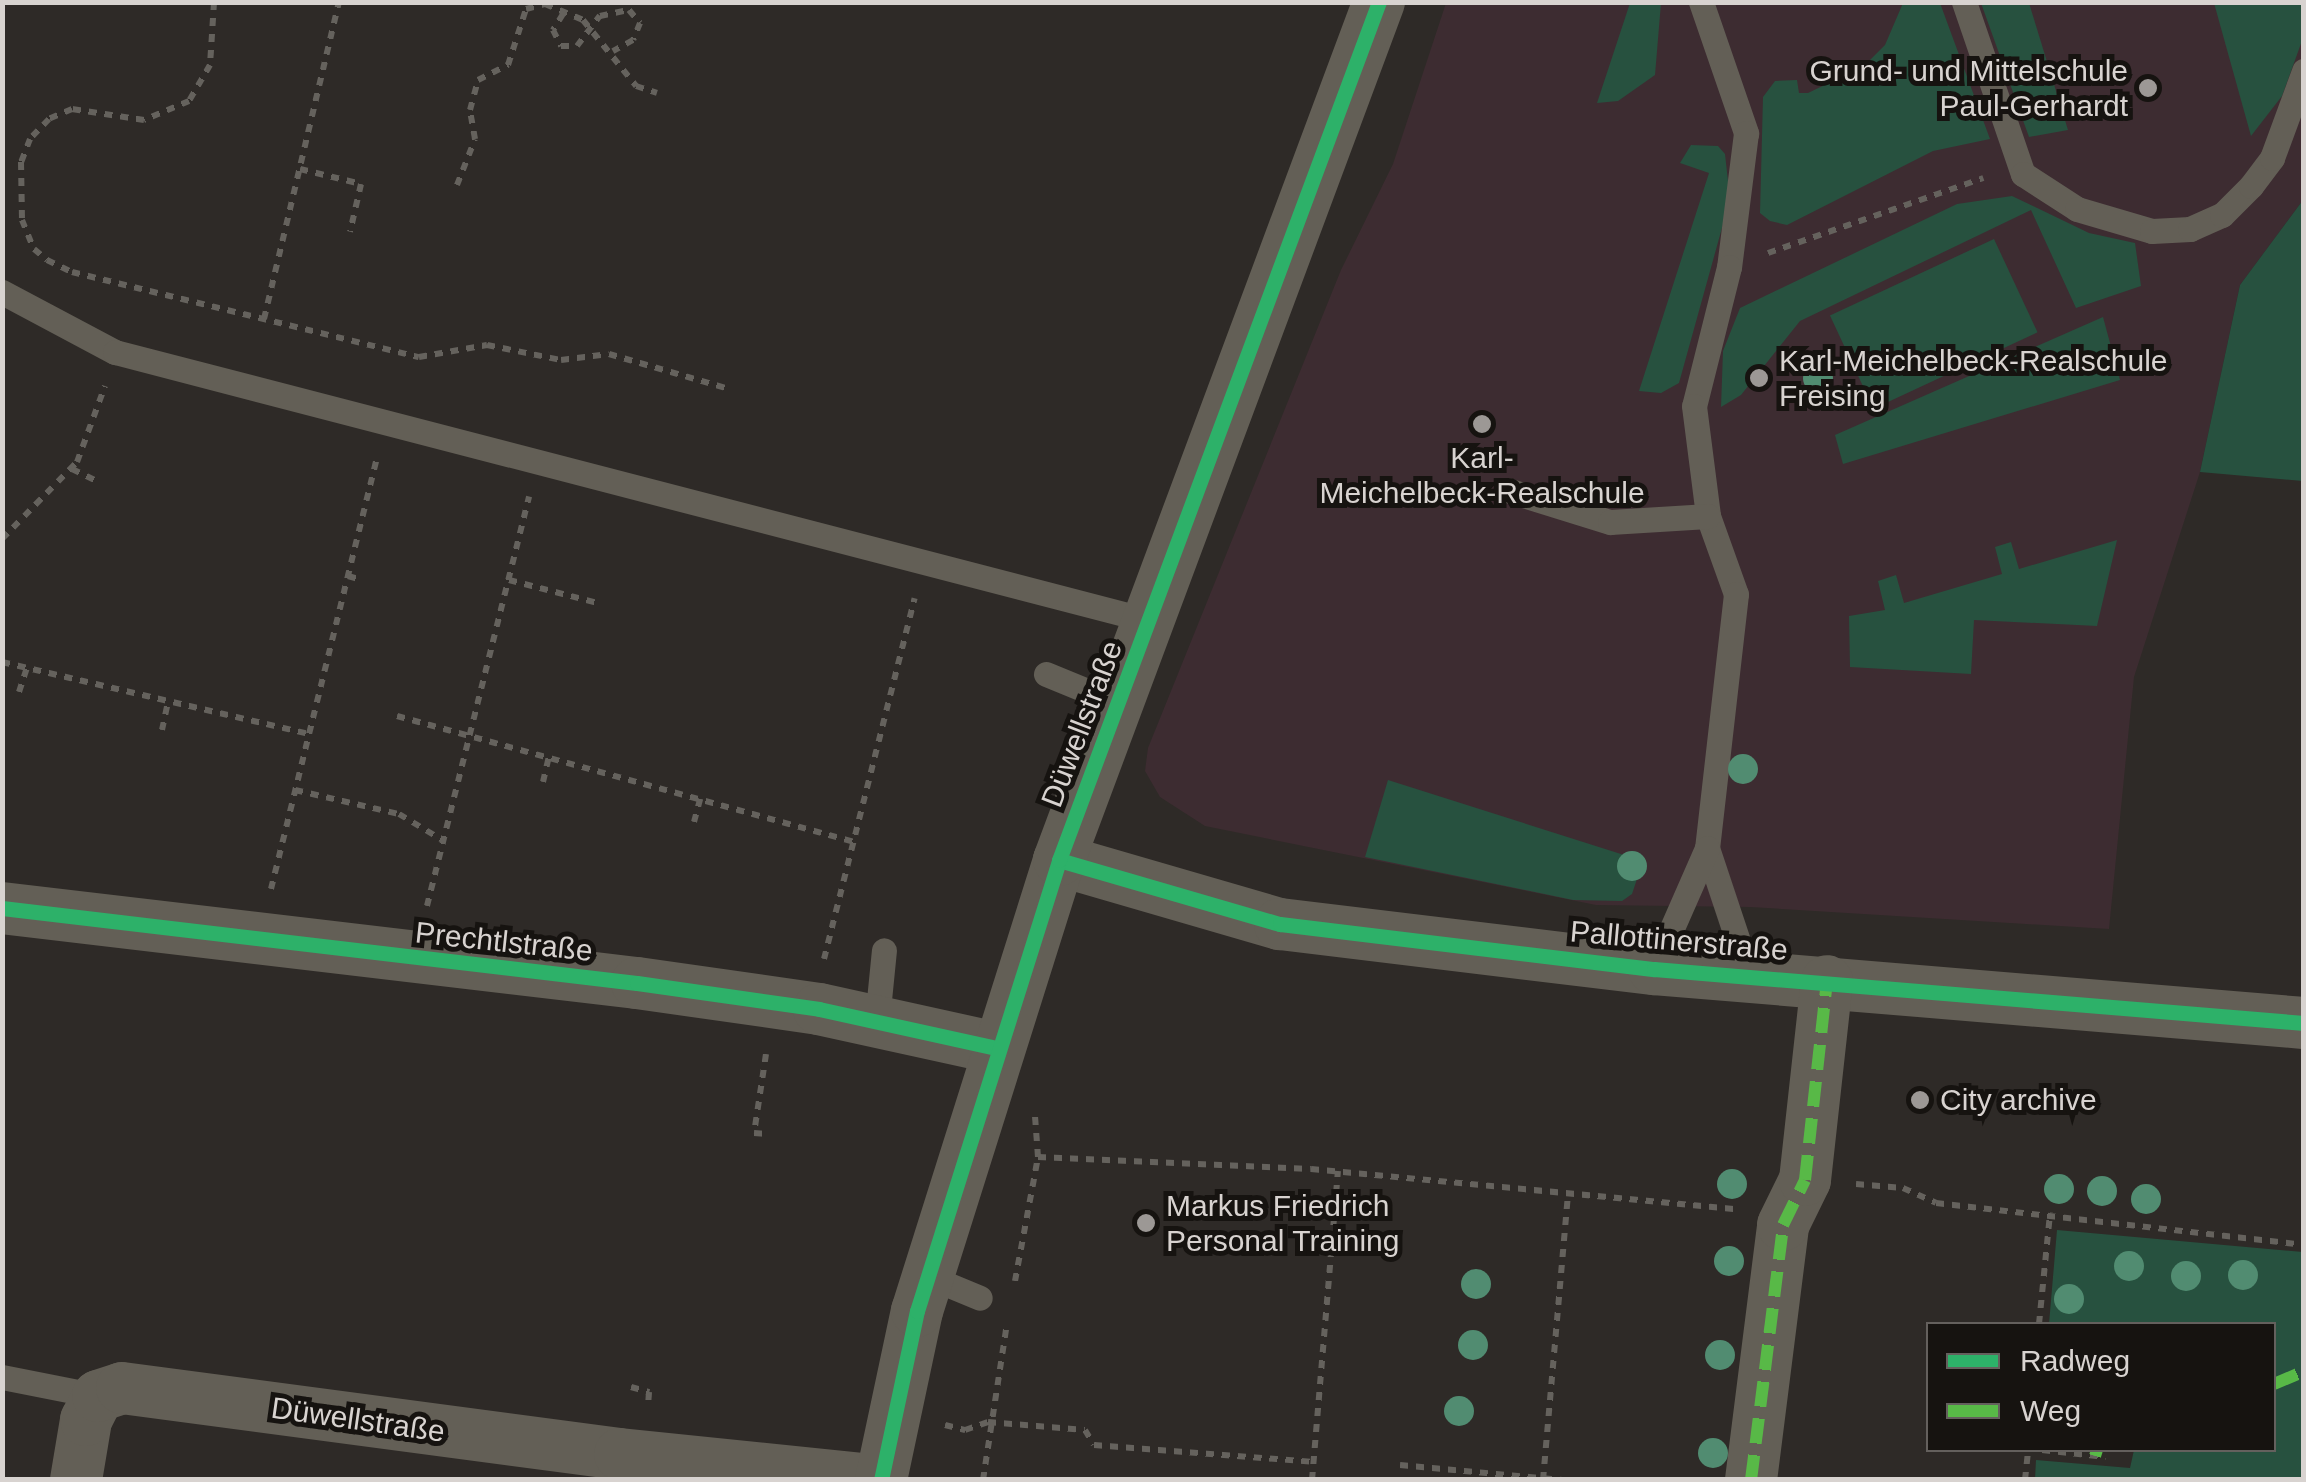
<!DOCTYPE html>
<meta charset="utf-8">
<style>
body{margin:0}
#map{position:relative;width:2306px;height:1482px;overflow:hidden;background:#2e2a27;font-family:Arial,sans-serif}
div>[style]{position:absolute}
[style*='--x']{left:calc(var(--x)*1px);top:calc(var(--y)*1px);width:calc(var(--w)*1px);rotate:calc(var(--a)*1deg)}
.education>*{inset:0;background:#3d2c31}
.green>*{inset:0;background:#27513f;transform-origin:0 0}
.path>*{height:6px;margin-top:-3px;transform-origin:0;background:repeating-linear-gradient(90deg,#65625d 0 8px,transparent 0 16px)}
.service>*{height:25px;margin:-12.5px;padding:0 12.5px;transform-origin:12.5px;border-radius:12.5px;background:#635f56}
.minor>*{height:52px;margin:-26px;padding:0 26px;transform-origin:26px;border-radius:26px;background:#635f56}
.quiet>*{height:12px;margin-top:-6px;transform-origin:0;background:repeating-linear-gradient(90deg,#58b947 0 25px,transparent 0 37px)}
.cycleway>*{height:15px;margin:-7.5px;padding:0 7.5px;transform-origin:7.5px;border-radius:7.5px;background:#2db169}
.trees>*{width:30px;height:30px;margin:-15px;border-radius:50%;background:#518c71}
.dots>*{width:28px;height:28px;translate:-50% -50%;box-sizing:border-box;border:5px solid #161310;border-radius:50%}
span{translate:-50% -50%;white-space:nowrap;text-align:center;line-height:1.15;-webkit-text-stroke:10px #161310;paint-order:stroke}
.poi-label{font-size:30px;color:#d8d3d0}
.right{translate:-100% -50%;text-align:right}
.left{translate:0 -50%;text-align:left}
.street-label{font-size:30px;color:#d8d3d0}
.frame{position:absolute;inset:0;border:5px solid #d8d3d0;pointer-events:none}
.legend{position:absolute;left:1926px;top:1322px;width:350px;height:130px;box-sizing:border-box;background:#161310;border:2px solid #64605d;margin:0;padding:12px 18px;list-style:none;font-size:30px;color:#d8d3d0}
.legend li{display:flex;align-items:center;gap:20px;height:50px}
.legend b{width:50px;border:2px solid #64605d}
</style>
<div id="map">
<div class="education">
<i style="clip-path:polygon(1446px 3px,2303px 3px,2303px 200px,2240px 285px,2200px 472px,2134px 677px,2109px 929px,1750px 907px,1596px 905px,1205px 826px,1160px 797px,1145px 771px,1148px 748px,1341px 270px,1393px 164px)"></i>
</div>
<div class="green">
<i style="clip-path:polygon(1630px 3px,1661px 3px,1655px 75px,1618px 101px,1597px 103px)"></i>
<i style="clip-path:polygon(1903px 3px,1940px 3px,1990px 139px,1933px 151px,1787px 225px,1770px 221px,1760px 213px,1763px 97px,1775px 81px,1797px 80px,1799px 93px,1808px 93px,1864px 66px,1885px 45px)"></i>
<i style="clip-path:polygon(1981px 3px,2029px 3px,2068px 130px,2029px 137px)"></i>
<i style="clip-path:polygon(2214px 3px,2303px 3px,2303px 38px,2282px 96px,2251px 136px)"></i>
<i style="clip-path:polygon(1691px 145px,1718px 146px,1725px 154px,1730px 199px,1679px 383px,1661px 393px,1639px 391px,1709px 173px,1680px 163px)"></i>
<i style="clip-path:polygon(2012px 196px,2089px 233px,2135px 243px,2141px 286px,2076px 308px,2031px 210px,1800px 321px,1741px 395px,1721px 407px,1723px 351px,1740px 308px,1957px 204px)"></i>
<i style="clip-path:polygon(2303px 200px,2303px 481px,2200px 472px,2240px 285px)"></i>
<i style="left:1994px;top:239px;width:103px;height:181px;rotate:65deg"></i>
<i style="clip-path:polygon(2103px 317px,2120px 380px,1843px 464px,1835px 435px)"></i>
<i style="clip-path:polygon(2117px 540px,2097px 626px,1974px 620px,1971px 674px,1850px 667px,1849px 616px,1885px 610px,1878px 581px,1896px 575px,1904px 603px,2002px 574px,1995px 547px,2011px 542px,2019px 569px)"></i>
<i style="clip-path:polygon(1388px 780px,1643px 861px,1632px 894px,1622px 901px,1573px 900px,1365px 857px)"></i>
<i style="clip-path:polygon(2057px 1230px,2303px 1252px,2303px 1479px,2035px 1479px,2036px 1460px,2130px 1468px,2134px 1450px,2274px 1450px,2274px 1324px,2049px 1324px)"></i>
</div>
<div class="path">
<i style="--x:214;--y:2;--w:63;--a:93.6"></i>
<i style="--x:210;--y:65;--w:42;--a:120.3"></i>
<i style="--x:189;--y:101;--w:49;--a:157.1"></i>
<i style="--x:144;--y:120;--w:73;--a:-171.3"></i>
<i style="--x:72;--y:109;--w:25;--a:157"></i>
<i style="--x:49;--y:119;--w:28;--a:134"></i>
<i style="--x:30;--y:139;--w:25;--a:111"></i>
<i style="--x:21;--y:162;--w:58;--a:89"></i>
<i style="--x:22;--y:220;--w:31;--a:68"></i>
<i style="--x:34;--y:249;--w:17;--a:40"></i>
<i style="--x:47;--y:260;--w:28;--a:26"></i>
<i style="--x:72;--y:272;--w:357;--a:13.8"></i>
<i style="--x:419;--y:357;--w:69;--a:-10"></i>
<i style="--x:487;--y:345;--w:76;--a:11.5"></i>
<i style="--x:561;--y:360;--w:48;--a:-7.1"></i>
<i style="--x:609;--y:354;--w:122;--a:16.2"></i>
<i style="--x:563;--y:14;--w:19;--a:122"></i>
<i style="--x:553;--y:30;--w:18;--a:63"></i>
<i style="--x:561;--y:46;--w:16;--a:0"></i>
<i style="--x:577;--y:46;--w:38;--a:-53"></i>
<i style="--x:600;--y:16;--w:30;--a:-12"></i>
<i style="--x:629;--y:10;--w:17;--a:50"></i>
<i style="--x:640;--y:23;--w:18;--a:112"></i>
<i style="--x:633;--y:40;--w:23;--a:151"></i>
<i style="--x:300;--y:169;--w:63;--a:13.8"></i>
<i style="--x:361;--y:184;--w:49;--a:102.9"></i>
<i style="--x:457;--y:185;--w:49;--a:-68.6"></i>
<i style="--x:475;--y:139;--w:29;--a:-100"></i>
<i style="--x:470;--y:110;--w:31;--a:-75"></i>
<i style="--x:478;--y:80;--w:34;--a:-27"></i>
<i style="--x:508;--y:65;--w:59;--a:-72.2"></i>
<i style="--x:526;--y:9;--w:20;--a:-15"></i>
<i style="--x:545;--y:4;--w:41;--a:22.8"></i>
<i style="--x:583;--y:20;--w:85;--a:51.2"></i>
<i style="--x:636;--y:86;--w:22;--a:18"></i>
<i style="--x:1768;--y:253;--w:228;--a:-19.2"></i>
<i style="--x:264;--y:319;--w:326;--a:-76.7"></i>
<i style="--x:72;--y:469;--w:28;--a:26"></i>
<i style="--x:2;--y:539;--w:107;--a:-45.8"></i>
<i style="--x:77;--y:462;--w:81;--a:-69.8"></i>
<i style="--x:348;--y:576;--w:15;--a:16"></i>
<i style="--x:509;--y:580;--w:91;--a:14.6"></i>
<i style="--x:2;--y:662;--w:315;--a:13.2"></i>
<i style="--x:19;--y:692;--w:25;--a:-72"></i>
<i style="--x:397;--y:716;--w:474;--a:15.4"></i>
<i style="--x:162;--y:730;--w:29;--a:-78"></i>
<i style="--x:543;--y:782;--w:27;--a:-77"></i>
<i style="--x:295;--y:790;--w:107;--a:13"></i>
<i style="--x:399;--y:814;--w:52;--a:31"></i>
<i style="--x:694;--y:822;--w:24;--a:-75"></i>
<i style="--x:271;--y:889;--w:443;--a:-76.2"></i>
<i style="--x:427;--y:906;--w:422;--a:-76"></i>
<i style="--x:824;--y:959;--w:372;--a:-75.9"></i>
<i style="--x:766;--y:1054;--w:80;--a:98.6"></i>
<i style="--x:754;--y:1133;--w:14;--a:4"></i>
<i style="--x:1038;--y:1157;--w:273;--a:2.5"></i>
<i style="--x:1311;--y:1169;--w:427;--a:5.4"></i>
<i style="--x:1856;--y:1184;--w:47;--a:4.9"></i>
<i style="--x:1903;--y:1188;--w:36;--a:24"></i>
<i style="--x:1936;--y:1203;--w:370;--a:6.5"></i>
<i style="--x:1015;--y:1281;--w:126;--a:-79.5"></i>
<i style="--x:1038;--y:1157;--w:41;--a:-94.2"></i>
<i style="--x:2039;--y:1324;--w:112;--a:-84.3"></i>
<i style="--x:631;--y:1387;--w:19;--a:16"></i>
<i style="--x:649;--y:1392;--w:14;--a:94"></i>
<i style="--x:945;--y:1425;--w:21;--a:14"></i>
<i style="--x:965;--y:1430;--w:24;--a:-19"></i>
<i style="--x:988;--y:1422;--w:97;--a:4.7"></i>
<i style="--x:1085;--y:1430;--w:17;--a:59"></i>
<i style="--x:1094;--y:1445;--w:220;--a:4.4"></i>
<i style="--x:2042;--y:1450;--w:64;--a:6.2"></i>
<i style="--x:1400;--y:1465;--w:163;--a:5.3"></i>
<i style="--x:983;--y:1480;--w:159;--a:-81.3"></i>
<i style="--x:1312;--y:1480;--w:310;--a:-85.2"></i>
<i style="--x:1543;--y:1480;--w:286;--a:-85"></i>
<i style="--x:2025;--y:1480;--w:30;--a:-84"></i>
</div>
<div class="service">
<i style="--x:1701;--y:2;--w:139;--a:71"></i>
<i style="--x:1746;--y:133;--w:135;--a:97.2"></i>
<i style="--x:1729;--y:267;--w:143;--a:104.1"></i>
<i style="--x:1694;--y:406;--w:111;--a:82.7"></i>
<i style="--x:1708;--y:516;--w:83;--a:70.3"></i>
<i style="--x:1736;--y:594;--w:256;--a:96.5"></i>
<i style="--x:1707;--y:848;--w:136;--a:71.6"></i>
<i style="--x:1964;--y:2;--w:182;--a:71.1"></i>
<i style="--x:2023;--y:174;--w:64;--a:32.9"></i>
<i style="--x:2077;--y:209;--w:78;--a:16.3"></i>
<i style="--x:2152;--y:231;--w:38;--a:-3"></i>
<i style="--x:2190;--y:229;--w:35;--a:-24"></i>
<i style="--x:2222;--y:215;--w:41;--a:-45"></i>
<i style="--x:2251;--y:186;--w:35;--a:-53"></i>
<i style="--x:2272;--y:158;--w:93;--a:-69.8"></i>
<i style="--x:2;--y:292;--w:128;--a:28"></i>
<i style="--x:115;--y:352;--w:1070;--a:14.56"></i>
<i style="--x:1507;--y:490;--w:108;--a:17.3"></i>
<i style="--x:1610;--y:522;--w:98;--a:-3.5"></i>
<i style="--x:1046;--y:674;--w:79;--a:22.3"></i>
<i style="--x:1654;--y:969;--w:132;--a:-66.3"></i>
<i style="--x:877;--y:1020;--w:70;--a:-84.3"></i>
<i style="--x:927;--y:1276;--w:57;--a:22.5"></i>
<i style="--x:2;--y:1377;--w:98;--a:11.2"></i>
</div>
<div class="minor">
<i style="--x:1059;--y:860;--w:230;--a:16.2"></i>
<i style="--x:1280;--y:924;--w:377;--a:6.9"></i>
<i style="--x:1654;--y:969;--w:652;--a:4.75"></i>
<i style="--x:2;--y:908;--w:639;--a:6.74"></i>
<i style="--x:637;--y:983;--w:184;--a:8.1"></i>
<i style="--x:819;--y:1009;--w:181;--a:12.4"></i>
<i style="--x:76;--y:1480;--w:61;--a:-80.5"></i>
<i style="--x:86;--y:1420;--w:27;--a:-63"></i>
<i style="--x:98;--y:1396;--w:25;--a:-18"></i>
<i style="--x:122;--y:1388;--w:502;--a:7.55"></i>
<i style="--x:620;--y:1454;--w:252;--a:5.9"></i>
<i style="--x:881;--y:1480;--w:173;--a:-78"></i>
<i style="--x:917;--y:1311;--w:473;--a:-72.5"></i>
<i style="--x:1059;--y:860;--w:916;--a:-69.55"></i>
<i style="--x:1751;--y:1480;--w:257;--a:-82.8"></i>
<i style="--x:1783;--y:1225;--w:50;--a:-63.9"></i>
<i style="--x:1805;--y:1180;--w:200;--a:-83.7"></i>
</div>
<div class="quiet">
<i style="--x:2274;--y:1384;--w:33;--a:-23"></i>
<i style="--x:2095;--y:1456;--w:6;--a:-72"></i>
<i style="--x:1751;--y:1480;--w:257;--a:-82.8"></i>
<i style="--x:1783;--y:1225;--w:50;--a:-63.9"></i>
<i style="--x:1805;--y:1180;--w:200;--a:-83.7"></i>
</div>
<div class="cycleway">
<i style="--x:1059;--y:860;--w:230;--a:16.2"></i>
<i style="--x:1280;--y:924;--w:377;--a:6.9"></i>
<i style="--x:1654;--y:969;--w:652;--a:4.75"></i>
<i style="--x:2;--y:908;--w:639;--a:6.74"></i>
<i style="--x:637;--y:983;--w:184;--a:8.1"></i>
<i style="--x:819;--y:1009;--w:181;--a:12.4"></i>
<i style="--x:881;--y:1480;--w:173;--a:-78"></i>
<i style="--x:917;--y:1311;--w:473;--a:-72.5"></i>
<i style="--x:1059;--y:860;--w:916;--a:-69.55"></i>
</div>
<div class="trees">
<i style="left:1818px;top:378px"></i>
<i style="left:1743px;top:769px"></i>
<i style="left:1632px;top:866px"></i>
<i style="left:1732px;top:1184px"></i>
<i style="left:2059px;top:1189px"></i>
<i style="left:2102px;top:1191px"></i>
<i style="left:2146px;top:1199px"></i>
<i style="left:1729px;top:1261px"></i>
<i style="left:2129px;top:1266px"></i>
<i style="left:2243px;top:1275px"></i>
<i style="left:2186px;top:1276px"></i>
<i style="left:1476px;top:1284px"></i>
<i style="left:2069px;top:1299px"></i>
<i style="left:1473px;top:1345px"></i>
<i style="left:1720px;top:1355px"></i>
<i style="left:1459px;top:1411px"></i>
<i style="left:1713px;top:1453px"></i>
</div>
<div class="dots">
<i style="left:2148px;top:88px;background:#9c9895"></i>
<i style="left:1759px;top:378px;background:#9c9895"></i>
<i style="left:1482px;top:424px;background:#9c9895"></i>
<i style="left:1920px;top:1100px;background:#9c9895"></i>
<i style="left:1146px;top:1223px;background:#9c9895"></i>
</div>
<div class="poi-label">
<span class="right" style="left:2128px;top:88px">Grund- und Mittelschule<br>Paul-Gerhardt</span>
<span class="left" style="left:1779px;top:378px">Karl-Meichelbeck-Realschule<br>Freising</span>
<span style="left:1482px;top:475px">Karl-<br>Meichelbeck-Realschule</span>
<span class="left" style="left:1940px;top:1100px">City archive</span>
<span class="left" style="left:1166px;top:1223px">Markus Friedrich<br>Personal Training</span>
</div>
<div class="street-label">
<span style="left:1082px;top:724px;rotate:-69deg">Düwellstraße</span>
<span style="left:1679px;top:941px;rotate:5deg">Pallottinerstraße</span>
<span style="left:504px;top:942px;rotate:6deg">Prechtlstraße</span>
<span style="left:358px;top:1420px;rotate:8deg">Düwellstraße</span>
</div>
<div class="frame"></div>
<ul class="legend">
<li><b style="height:12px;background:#2db169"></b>Radweg</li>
<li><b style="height:12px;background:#58b947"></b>Weg</li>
</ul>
</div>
